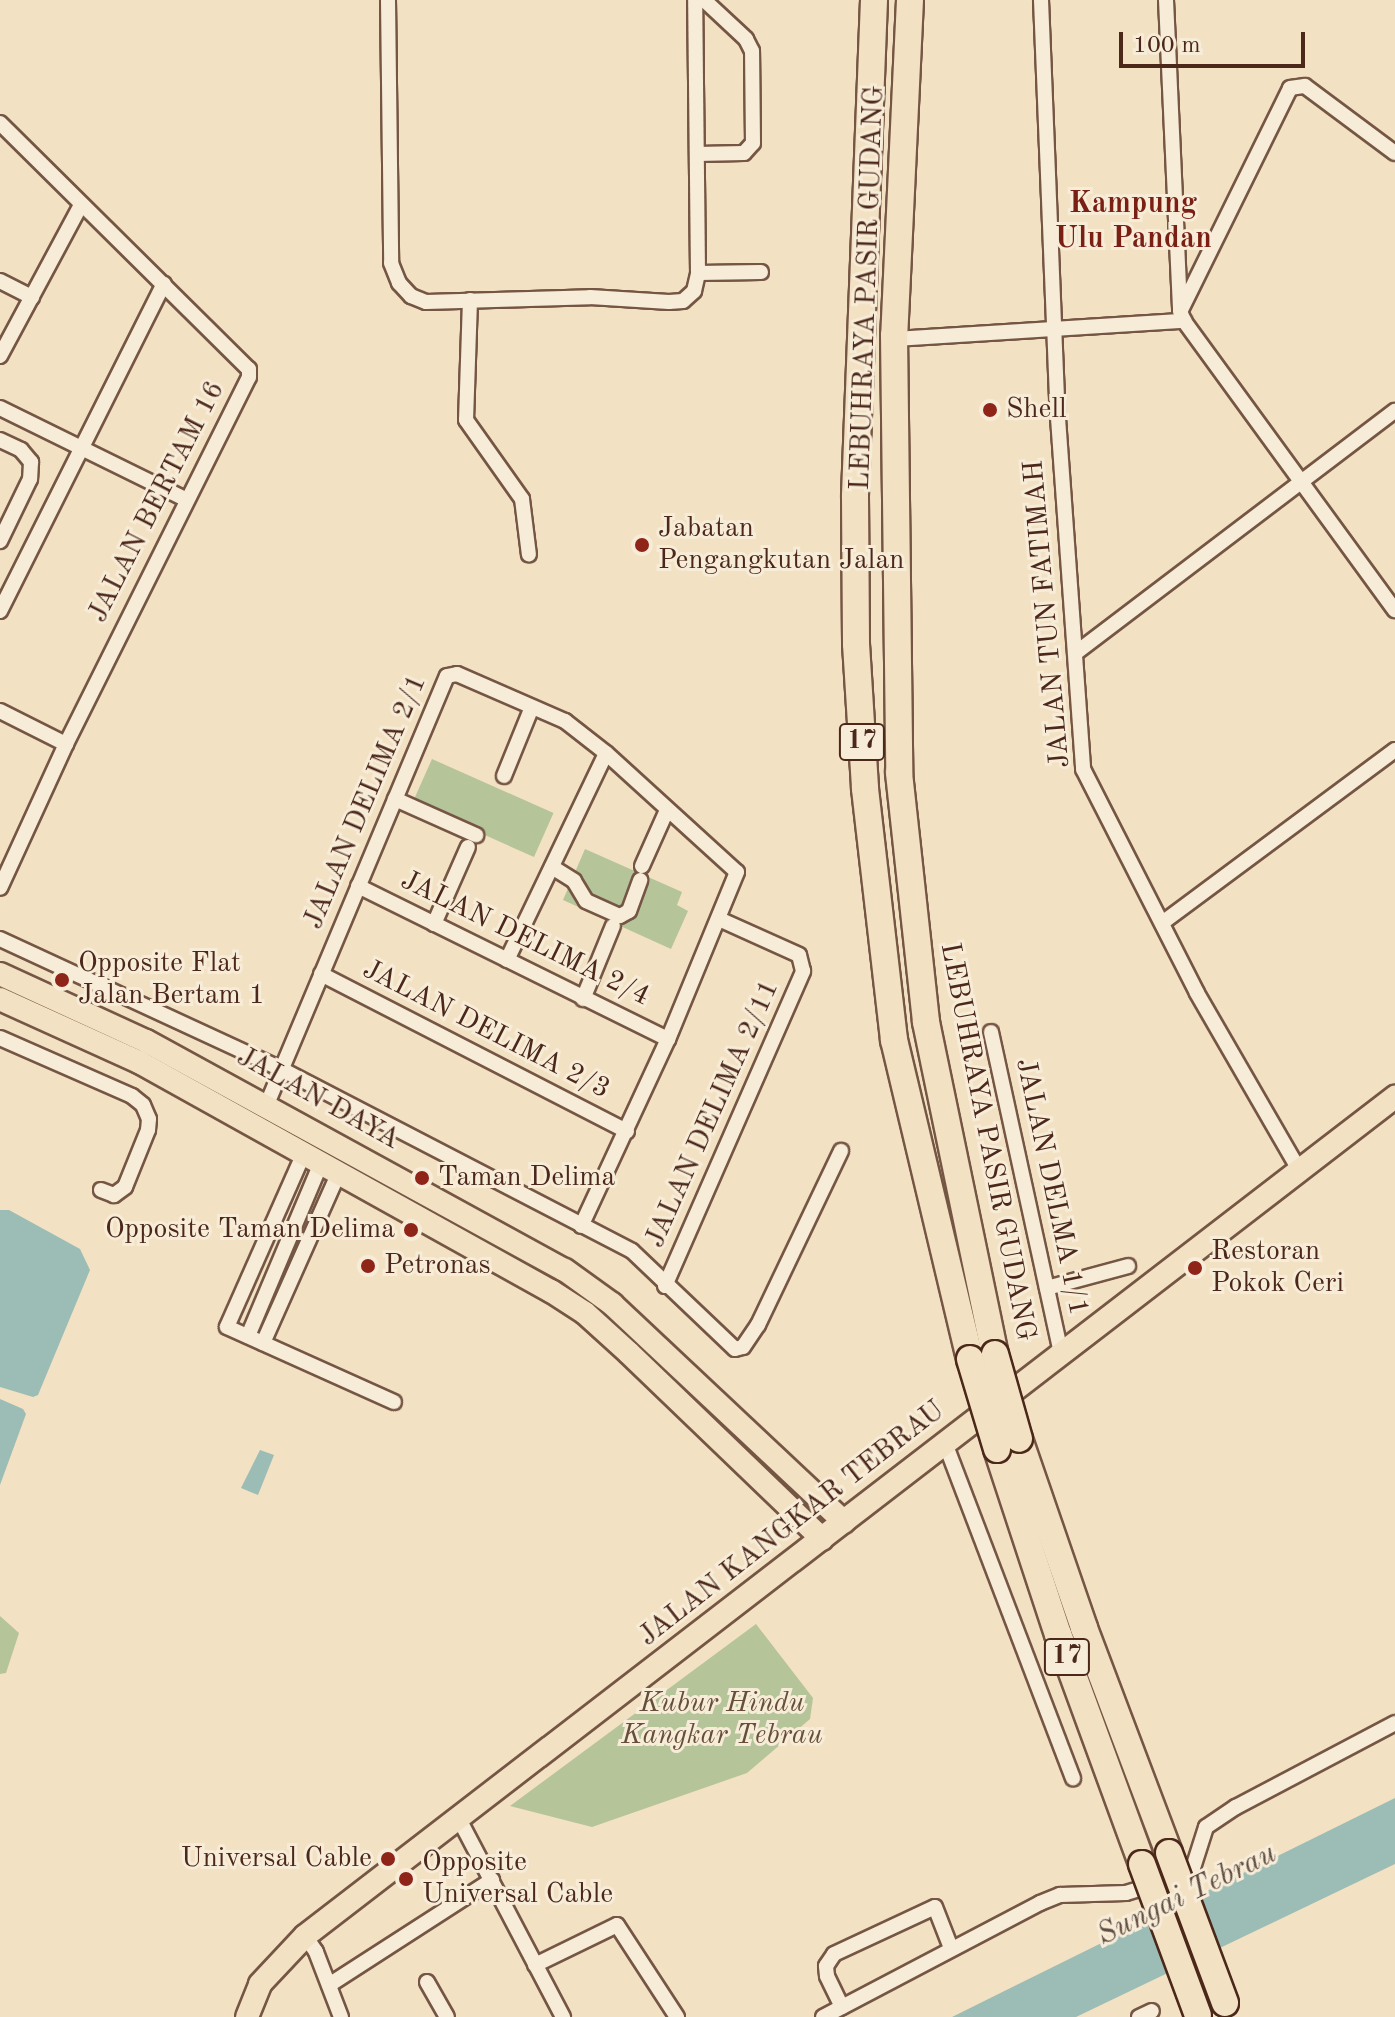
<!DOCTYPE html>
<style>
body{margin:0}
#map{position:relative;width:1395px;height:2017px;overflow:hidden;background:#f3e1c3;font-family:"Old Standard TT",serif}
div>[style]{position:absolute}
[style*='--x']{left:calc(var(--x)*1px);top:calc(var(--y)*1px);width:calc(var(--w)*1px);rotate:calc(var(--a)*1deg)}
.green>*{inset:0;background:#b5c499;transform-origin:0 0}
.water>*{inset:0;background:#9bbdb5}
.roads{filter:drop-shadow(2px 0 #755644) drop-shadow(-2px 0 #755644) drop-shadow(0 2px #755644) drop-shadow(0 -2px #755644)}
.street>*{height:14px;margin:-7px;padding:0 7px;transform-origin:7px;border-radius:7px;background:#f7ecd8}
.primary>*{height:22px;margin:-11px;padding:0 11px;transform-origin:11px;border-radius:11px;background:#f3e1c3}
.highway>*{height:26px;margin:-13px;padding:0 13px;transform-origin:13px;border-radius:13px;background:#f3e1c3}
.bridges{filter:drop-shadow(2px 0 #4b281a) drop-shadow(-2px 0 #4b281a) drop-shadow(0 2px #4b281a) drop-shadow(0 -2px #4b281a)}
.highway-bridge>*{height:26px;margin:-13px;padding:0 13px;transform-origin:13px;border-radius:13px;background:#f3e1c3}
.dots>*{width:22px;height:22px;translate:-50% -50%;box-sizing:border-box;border:4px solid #f7ecd8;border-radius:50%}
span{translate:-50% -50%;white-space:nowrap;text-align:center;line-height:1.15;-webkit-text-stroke:6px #f7ecd8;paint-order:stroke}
.shield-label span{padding:2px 6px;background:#f7ecd8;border:2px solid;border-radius:6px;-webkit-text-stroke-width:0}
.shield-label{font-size:26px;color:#4b281a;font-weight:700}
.street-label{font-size:28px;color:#4b281a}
.poi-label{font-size:28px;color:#4b281a}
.left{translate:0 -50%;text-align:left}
.right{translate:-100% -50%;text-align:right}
.park-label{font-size:28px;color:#664f3a;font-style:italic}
.neighbourhood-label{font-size:30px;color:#7a1f14;font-weight:700}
.water-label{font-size:30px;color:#5f4d41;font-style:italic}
.scale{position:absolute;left:1119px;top:32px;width:186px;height:36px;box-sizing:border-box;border:4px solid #4b281a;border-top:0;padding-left:10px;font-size:24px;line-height:28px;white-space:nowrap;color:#4b281a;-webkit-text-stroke:6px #f7ecd8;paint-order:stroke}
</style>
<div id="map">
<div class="green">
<i style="left:432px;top:759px;width:133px;height:48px;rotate:24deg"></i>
<i style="clip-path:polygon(585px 849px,682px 892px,677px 905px,688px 911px,671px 949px,563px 900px)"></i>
<i style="clip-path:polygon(0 1616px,19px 1633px,6px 1673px,0 1674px)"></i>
<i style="clip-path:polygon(756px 1624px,813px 1698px,810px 1719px,747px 1773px,592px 1827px,510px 1806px)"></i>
</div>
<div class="water">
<i style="clip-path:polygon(0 1210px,9px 1210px,80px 1249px,90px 1270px,38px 1395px,33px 1397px,0 1387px)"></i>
<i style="clip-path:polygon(0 1399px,23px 1409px,26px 1414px,0 1485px)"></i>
<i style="clip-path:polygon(260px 1450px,274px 1455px,258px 1495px,241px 1488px)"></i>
<i style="clip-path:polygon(1395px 1798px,1395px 1864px,1076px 2017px,952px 2017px)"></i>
</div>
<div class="roads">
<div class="street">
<i style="--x:388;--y:0;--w:263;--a:89.3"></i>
<i style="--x:391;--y:263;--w:22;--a:68"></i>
<i style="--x:399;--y:283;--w:18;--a:47"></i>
<i style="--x:411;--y:296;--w:16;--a:22"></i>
<i style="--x:426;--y:302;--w:164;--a:-1.7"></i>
<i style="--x:590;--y:297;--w:79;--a:3.6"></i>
<i style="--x:669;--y:302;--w:14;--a:-4"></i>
<i style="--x:683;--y:301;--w:15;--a:-42"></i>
<i style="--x:694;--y:291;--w:18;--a:-77"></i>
<i style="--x:698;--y:273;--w:273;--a:-90.6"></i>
<i style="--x:1041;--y:0;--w:404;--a:87.7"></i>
<i style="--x:1057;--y:404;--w:366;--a:85.9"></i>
<i style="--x:1083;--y:769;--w:251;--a:63"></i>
<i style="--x:1197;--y:993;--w:204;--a:60"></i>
<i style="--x:1166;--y:0;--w:311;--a:87.4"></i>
<i style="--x:1180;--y:311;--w:11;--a:68"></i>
<i style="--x:1184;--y:321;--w:358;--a:53.9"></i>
<i style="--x:0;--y:123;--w:350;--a:44.7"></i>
<i style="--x:249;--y:369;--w:8;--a:90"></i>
<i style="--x:249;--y:377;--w:410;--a:116.5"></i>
<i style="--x:66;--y:744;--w:158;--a:114.6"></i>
<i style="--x:697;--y:154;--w:47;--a:-1.2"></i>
<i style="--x:744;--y:153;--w:13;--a:-48"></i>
<i style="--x:753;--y:143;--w:92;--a:-90.6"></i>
<i style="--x:752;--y:51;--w:13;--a:-117"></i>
<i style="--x:746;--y:39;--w:57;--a:-137.1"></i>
<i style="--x:698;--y:273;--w:63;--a:-0.9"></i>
<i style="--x:0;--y:281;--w:36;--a:27"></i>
<i style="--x:470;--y:300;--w:120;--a:91.9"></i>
<i style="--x:466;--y:420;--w:97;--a:54.7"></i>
<i style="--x:522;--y:499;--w:56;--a:82.9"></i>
<i style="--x:1181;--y:310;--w:247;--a:-63.8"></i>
<i style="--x:1290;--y:88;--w:15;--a:-8"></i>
<i style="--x:1305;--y:86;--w:112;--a:36.7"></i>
<i style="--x:894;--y:339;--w:291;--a:-3.6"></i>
<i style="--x:0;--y:356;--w:171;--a:-61.8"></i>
<i style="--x:0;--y:408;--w:208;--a:26.2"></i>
<i style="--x:0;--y:440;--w:23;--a:25"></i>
<i style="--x:21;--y:450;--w:16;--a:50"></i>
<i style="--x:31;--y:462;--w:17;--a:93"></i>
<i style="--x:30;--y:479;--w:69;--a:115.8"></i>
<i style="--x:0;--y:611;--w:366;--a:-63.4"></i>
<i style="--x:1077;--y:652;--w:399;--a:-37.2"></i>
<i style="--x:0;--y:711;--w:74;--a:26.6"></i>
<i style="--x:504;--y:776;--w:74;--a:-67.9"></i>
<i style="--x:395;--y:799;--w:89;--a:24"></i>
<i style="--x:642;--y:866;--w:61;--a:-65.9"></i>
<i style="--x:552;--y:867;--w:26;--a:32"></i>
<i style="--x:574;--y:881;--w:23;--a:59"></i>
<i style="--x:586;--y:901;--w:37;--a:24"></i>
<i style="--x:620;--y:916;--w:10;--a:-29"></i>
<i style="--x:629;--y:911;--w:33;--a:-70"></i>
<i style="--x:358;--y:886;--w:346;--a:26.3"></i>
<i style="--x:1162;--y:923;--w:290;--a:-36.6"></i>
<i style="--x:434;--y:924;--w:84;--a:-66.2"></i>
<i style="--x:0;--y:939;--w:310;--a:24.8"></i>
<i style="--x:281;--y:1069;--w:395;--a:27.4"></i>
<i style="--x:632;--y:1251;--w:142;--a:43.6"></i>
<i style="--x:735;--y:1349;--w:8;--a:-14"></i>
<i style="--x:743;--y:1347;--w:27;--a:-56"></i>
<i style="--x:758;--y:1325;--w:193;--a:-64.5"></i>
<i style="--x:507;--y:960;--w:229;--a:-64.4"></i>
<i style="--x:321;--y:974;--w:344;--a:27.2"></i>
<i style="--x:583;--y:999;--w:79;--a:-67.7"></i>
<i style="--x:991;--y:1032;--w:329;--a:77.7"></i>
<i style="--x:0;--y:1038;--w:144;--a:23.7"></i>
<i style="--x:132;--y:1096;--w:14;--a:39"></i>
<i style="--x:143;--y:1105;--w:15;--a:67"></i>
<i style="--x:149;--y:1119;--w:11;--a:95"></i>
<i style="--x:148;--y:1130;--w:61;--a:112"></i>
<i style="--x:125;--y:1187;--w:14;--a:144"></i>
<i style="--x:114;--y:1195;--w:14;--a:-159"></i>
<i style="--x:267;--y:1104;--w:464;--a:-67.2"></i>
<i style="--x:447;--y:676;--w:10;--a:-11"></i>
<i style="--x:457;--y:674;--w:118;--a:23.5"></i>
<i style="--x:565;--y:721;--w:52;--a:38"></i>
<i style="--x:606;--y:753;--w:177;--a:42.3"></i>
<i style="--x:737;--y:872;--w:181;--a:112.4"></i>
<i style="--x:668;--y:1039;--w:206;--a:114.9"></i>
<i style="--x:304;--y:1153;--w:190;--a:113.9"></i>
<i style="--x:227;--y:1327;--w:183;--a:24.2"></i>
<i style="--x:665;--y:1286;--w:344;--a:-66.3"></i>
<i style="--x:803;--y:971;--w:16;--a:-104"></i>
<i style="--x:799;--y:955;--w:88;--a:-155.8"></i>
<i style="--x:1047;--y:1288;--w:84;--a:-15.2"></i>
<i style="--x:248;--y:1336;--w:188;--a:-67.1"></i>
<i style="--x:263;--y:1343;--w:187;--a:-66"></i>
<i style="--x:945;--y:1443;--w:359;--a:69.1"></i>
<i style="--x:459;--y:1819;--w:224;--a:62.3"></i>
<i style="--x:305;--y:1936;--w:19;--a:55"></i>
<i style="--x:316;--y:1952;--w:70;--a:69"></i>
<i style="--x:535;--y:1965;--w:91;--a:-26"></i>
<i style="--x:617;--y:1925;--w:110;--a:56.9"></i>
<i style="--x:427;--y:1982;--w:40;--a:60.3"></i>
<i style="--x:329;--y:1985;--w:194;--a:-32.8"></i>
<i style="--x:842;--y:2007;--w:34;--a:-116"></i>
<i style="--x:827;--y:1976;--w:10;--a:-96"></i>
<i style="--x:826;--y:1966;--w:14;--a:-56"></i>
<i style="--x:834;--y:1954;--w:111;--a:-25"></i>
<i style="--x:935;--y:1907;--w:44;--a:68.7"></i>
<i style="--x:823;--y:2017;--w:245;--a:-27.7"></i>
<i style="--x:1040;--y:1903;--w:22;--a:-22"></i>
<i style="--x:1060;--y:1895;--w:66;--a:-1.7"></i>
<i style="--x:1126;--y:1893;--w:39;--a:-17"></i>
<i style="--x:1163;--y:1882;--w:33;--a:-25"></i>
<i style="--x:1193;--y:1868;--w:43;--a:-72.4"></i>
<i style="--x:1206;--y:1827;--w:36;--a:-34"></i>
<i style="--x:1236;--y:1807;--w:180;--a:-27.8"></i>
<i style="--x:1139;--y:2017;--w:14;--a:-25"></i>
</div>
<div class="primary">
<i style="--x:0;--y:974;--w:161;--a:24.7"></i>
<i style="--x:146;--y:1041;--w:477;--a:28.7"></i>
<i style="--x:565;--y:1270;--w:58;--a:35.9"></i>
<i style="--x:612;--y:1304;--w:318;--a:43.2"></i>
<i style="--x:0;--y:999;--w:153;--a:24.4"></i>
<i style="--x:139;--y:1062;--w:471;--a:29.1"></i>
<i style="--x:551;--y:1291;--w:40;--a:32.9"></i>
<i style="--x:585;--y:1313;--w:59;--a:42.3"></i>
<i style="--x:629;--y:1353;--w:268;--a:43.9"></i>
<i style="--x:247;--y:2017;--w:35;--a:-68"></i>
<i style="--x:260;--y:1984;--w:66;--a:-46.8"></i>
<i style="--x:305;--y:1936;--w:1376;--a:-37.59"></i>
</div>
<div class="highway">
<i style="--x:874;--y:0;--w:497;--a:92.2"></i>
<i style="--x:855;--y:497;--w:147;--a:89.6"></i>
<i style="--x:856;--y:644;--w:145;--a:86.4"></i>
<i style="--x:865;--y:789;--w:253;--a:83.4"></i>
<i style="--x:894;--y:1040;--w:328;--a:76.6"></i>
<i style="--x:910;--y:0;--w:335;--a:92.7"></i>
<i style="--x:894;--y:335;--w:438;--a:89.3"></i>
<i style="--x:899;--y:773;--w:250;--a:83.8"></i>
<i style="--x:926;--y:1022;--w:339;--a:78.3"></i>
<i style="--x:1019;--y:1439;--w:200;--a:71"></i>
<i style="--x:1084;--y:1628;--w:241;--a:69.3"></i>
<i style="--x:997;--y:1449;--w:195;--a:71.8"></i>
<i style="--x:1058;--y:1634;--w:245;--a:69.9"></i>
</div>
</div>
<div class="bridges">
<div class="highway-bridge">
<i style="--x:995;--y:1354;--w:88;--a:74.2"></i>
<i style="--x:970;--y:1359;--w:94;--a:73.3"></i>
<i style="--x:1169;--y:1853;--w:160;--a:69.5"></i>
<i style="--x:1142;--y:1864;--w:161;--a:69.7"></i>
</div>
</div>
<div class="dots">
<i style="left:990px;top:410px;background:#8f2418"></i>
<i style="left:642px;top:545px;background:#8f2418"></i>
<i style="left:62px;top:980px;background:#8f2418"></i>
<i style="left:422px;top:1178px;background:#8f2418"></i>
<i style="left:411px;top:1230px;background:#8f2418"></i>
<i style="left:368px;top:1266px;background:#8f2418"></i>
<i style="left:1195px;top:1268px;background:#8f2418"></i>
<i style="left:388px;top:1859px;background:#8f2418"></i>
<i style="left:406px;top:1879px;background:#8f2418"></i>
</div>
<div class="shield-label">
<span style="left:862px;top:742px">17</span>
<span style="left:1067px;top:1657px">17</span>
</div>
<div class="street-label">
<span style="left:868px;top:288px;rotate:-88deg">LEBUHRAYA PASIR GUDANG</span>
<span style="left:157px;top:502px;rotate:-63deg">JALAN BERTAM 16</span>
<span style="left:1048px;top:614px;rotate:-95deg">JALAN TUN FATIMAH</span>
<span style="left:366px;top:802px;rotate:-67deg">JALAN DELIMA 2/1</span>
<span style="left:525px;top:939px;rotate:26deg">JALAN DELIMA 2/4</span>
<span style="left:486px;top:1030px;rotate:27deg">JALAN DELIMA 2/3</span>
<span style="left:318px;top:1099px;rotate:29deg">JALAN DAYA</span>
<span style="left:713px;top:1114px;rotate:-66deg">JALAN DELIMA 2/11</span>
<span style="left:987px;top:1142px;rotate:79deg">LEBUHRAYA PASIR GUDANG</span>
<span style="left:1051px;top:1187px;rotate:78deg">JALAN DELMA 1/1</span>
<span style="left:792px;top:1524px;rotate:-38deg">JALAN KANGKAR TEBRAU</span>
</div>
<div class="poi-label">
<span class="left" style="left:1006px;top:410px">Shell</span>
<span class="left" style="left:658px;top:545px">Jabatan<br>Pengangkutan Jalan</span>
<span class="left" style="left:78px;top:980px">Opposite Flat<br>Jalan Bertam 1</span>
<span class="left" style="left:438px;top:1178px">Taman Delima</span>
<span class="right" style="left:395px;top:1230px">Opposite Taman Delima</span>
<span class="left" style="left:1211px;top:1268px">Restoran<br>Pokok Ceri</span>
<span class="left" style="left:384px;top:1266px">Petronas</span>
<span class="right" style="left:372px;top:1859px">Universal Cable</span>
<span class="left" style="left:422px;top:1879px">Opposite<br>Universal Cable</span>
</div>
<div class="park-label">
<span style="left:722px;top:1720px">Kubur Hindu<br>Kangkar Tebrau</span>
</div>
<div class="neighbourhood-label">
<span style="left:1133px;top:221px">Kampung<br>Ulu Pandan</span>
</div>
<div class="water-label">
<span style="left:1187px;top:1895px;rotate:-26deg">Sungai Tebrau</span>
</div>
<div class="scale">100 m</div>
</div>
